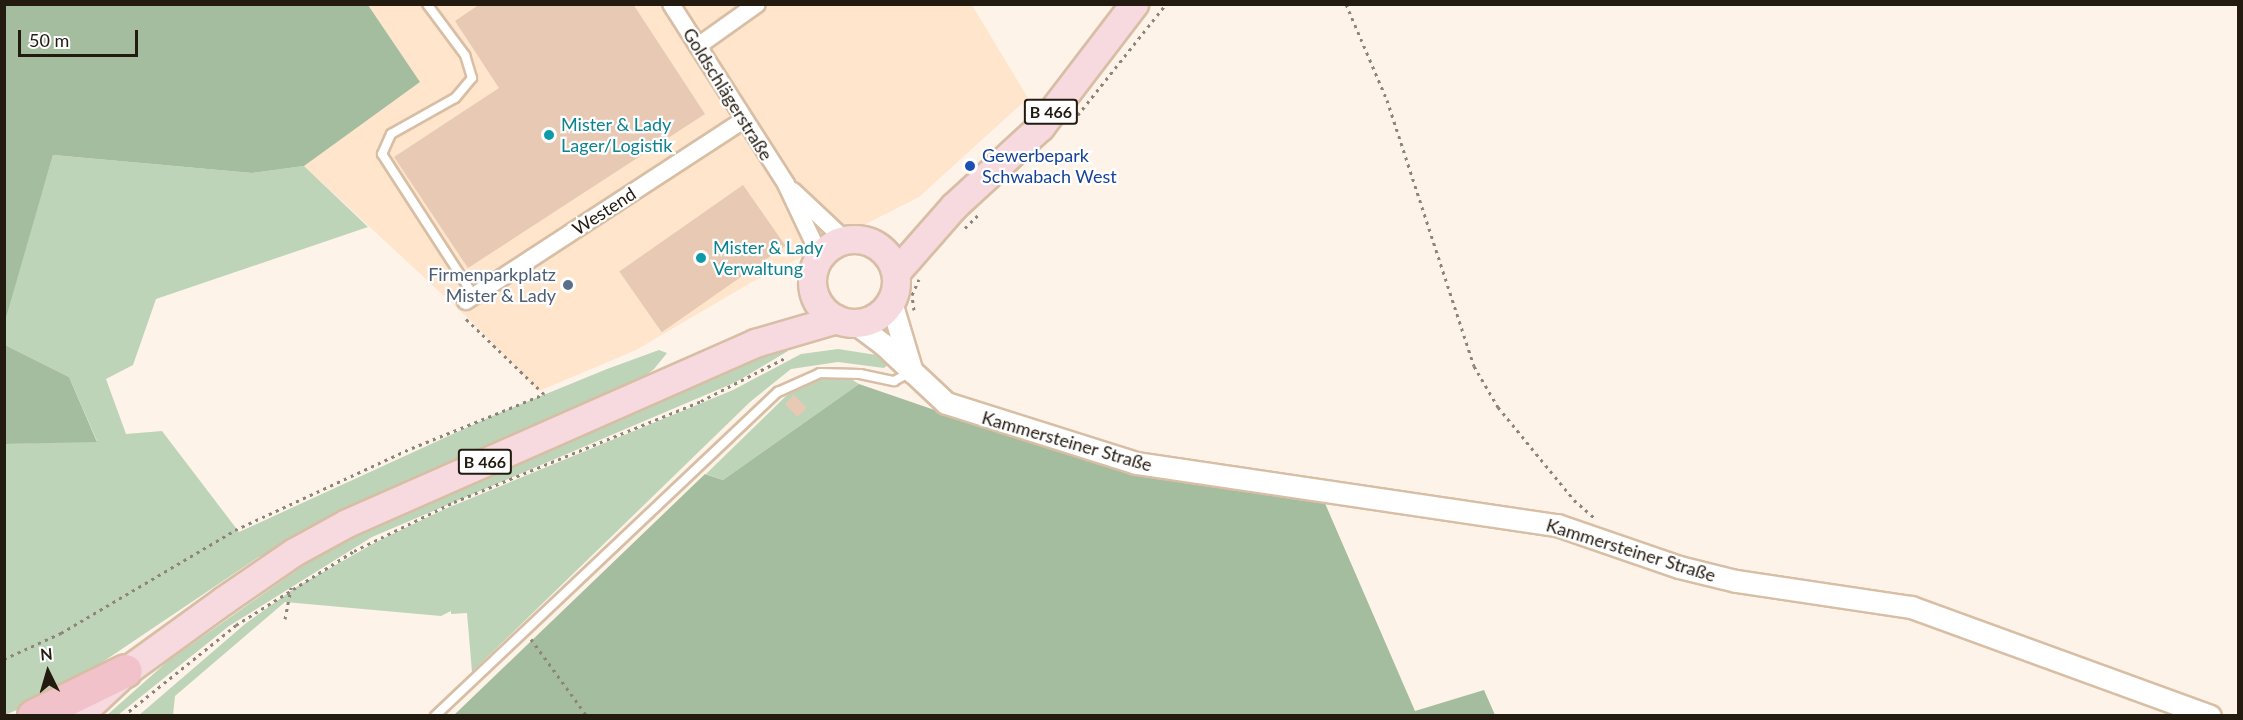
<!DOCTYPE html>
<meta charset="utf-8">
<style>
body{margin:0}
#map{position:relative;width:2243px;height:720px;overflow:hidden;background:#fef3e9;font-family:Lato,sans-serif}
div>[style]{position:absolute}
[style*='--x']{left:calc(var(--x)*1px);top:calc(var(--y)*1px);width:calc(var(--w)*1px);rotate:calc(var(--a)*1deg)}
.built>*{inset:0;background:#fee5cb}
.green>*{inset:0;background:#bdd4b8}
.forest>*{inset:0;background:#a4bd9f}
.building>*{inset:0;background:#e8c9b3;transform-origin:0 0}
.path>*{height:3px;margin-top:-1.5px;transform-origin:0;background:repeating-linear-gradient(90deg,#8e847a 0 3px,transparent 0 7.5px)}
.roads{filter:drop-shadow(2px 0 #d7bea4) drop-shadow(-2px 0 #d7bea4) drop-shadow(0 2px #d7bea4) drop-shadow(0 -2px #d7bea4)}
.service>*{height:8px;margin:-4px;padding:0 4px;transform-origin:4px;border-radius:4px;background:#fff}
.minor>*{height:16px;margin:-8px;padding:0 8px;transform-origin:8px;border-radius:8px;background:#fff}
.tertiary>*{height:21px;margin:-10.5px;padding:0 10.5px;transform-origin:10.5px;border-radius:10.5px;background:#fff}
.primary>*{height:27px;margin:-13.5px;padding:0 13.5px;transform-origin:13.5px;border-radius:13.5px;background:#f7dadf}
.primary>.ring{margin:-13.5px;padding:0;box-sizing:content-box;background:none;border:27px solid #f7dadf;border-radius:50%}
.motorway>*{height:32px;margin:-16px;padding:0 16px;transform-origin:16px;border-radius:16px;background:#f1c2ca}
.dots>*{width:16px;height:16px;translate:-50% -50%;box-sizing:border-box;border:3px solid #fff;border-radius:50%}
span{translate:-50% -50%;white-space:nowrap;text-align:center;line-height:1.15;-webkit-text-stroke:4.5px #fff;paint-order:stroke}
.shield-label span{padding:2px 4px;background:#fff;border:2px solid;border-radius:4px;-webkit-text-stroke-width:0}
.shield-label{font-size:16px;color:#231a10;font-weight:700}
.street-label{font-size:18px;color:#231a10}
.culture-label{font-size:18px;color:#0d838f}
.left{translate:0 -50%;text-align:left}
.transit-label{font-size:18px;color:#164399}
.service-label{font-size:18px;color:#4e5e75}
.right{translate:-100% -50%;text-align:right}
.frame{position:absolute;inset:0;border:6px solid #231a10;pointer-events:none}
.north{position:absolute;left:18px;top:642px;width:60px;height:60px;-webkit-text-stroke:4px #fff;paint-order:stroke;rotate:355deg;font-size:16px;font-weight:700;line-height:24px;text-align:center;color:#231a10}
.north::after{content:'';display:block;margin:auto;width:21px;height:27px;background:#231a10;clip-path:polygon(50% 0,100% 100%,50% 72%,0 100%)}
.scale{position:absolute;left:18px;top:30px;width:120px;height:27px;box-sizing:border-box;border:3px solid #231a10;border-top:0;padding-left:8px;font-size:18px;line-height:21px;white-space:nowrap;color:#231a10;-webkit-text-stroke:4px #fff;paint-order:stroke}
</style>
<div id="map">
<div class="built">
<i style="clip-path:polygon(368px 5px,972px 5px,1028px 98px,919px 197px,752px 282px,636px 350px,539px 391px,470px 320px,304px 166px,420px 82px)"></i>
</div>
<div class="green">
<i style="clip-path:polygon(53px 155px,252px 173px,304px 166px,368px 227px,156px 299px,133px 365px,106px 379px,126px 434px,162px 431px,239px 532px,490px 417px,607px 369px,659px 350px,667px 353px,654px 369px,628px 389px,257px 558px,58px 692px,5px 715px,5px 444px,97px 441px,69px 377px,5px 345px,4px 321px)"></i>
<i style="clip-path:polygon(838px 349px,883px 356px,889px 364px,884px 368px,838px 362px,791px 369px,750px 402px,472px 672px,467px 613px,451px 614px,451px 611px,441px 616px,285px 602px,175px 696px,173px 715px,138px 716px,245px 624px,295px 588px,378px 541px,445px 509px,733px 390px,801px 354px)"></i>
<i style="clip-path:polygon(775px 350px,788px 351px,736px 382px,372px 537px,229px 626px,118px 715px,106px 716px,168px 661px,310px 561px,378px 524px)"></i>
<i style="clip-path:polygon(848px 377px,859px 384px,723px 480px,706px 474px,787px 395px,823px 378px)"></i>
</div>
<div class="forest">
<i style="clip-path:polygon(5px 4px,368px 5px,420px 82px,304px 166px,252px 173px,53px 155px,5px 321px)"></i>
<i style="clip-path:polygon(5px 345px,69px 377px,97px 442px,5px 444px)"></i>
<i style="clip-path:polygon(859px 384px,1016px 438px,1086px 457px,1324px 501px,1415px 711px,1484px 690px,1495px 715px,453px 716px,705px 474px,723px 480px)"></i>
</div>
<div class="building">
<i style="clip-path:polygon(480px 4px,633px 4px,705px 114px,468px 268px,394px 157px,499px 88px,455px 21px)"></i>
<i style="left:743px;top:185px;width:74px;height:151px;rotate:55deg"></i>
<i style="left:794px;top:395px;width:18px;height:13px;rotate:45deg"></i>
</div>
<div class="path">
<i style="--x:1346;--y:4;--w:104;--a:66.9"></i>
<i style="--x:1387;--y:100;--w:280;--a:71.9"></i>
<i style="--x:1474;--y:366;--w:48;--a:59.7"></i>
<i style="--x:1498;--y:407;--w:120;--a:50.7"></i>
<i style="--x:1574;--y:500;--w:29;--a:41"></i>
<i style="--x:1073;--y:121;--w:149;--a:-51.5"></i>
<i style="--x:965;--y:228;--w:20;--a:-45"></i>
<i style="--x:914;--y:310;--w:15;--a:-98"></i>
<i style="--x:912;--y:295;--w:17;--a:-66"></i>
<i style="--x:285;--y:619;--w:32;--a:-79"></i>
<i style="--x:531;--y:639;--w:95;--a:54"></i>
<i style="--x:4;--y:659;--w:63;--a:-24.5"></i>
<i style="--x:61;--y:633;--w:202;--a:-30.6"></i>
<i style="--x:235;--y:530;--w:195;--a:-24.9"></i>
<i style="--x:412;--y:448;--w:143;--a:-22.2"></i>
<i style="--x:544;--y:394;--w:111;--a:-136.1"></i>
<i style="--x:123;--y:716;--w:145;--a:-38.8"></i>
<i style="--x:236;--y:625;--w:139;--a:-32.1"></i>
<i style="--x:354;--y:551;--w:111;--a:-26.1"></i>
<i style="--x:454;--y:502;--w:267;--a:-22.2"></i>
<i style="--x:701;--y:401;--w:97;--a:-27.1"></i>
</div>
<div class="roads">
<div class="service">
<i style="--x:427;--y:4;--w:64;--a:53.3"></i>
<i style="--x:465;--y:55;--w:24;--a:73"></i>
<i style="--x:472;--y:78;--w:26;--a:130"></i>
<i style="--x:455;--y:98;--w:73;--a:150.6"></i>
<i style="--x:391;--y:134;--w:22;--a:114"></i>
<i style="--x:382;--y:154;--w:169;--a:57.1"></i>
<i style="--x:435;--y:716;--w:472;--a:-43.4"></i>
<i style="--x:778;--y:392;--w:46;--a:-24.3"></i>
<i style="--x:820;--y:373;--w:40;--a:1.4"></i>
<i style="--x:860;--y:374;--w:35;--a:12"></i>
<i style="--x:894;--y:381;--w:19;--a:-28"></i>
</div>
<div class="minor">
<i style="--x:671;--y:4;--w:214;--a:57.4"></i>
<i style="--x:786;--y:184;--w:80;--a:64.7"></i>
<i style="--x:698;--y:46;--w:72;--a:-35.4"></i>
<i style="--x:793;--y:191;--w:71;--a:43.3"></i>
<i style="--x:466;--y:301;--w:330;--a:-33.1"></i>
</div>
<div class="tertiary">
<i style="--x:891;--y:302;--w:73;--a:73.3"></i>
<i style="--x:855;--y:323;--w:35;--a:37"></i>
<i style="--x:883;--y:344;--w:86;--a:43.1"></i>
<i style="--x:946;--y:403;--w:199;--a:17.5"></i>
<i style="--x:1136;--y:463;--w:426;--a:8.4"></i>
<i style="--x:1557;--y:525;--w:129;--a:19"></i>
<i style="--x:1679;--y:567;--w:59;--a:13.8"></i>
<i style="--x:1736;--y:581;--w:177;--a:8.5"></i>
<i style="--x:1911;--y:607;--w:318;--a:20"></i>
</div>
<div class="primary">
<i class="ring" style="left:812px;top:239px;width:57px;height:57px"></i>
<i style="--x:896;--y:272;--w:88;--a:-48.7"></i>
<i style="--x:954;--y:206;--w:117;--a:-42.6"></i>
<i style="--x:1040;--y:127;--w:155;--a:-52.6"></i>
<i style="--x:78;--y:716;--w:66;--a:-43.2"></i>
<i style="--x:126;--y:671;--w:121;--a:-35.9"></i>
<i style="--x:224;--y:600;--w:85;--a:-34.4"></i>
<i style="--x:294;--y:552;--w:60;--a:-28.7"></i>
<i style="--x:347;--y:523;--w:446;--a:-23.8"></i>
<i style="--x:755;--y:343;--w:85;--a:-16.3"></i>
</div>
<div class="motorway">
<i style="--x:34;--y:716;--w:102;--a:-26.1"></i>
</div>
</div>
<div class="dots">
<i style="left:549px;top:135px;background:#0f9aa8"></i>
<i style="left:970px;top:166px;background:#1a4fb4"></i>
<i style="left:701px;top:258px;background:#0f9aa8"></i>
<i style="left:568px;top:285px;background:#5c6f8a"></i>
</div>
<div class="shield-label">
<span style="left:1051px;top:112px">B 466</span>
<span style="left:485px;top:462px">B 466</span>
</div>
<div class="street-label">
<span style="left:728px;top:94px;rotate:58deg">Goldschlägerstraße</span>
<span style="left:604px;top:211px;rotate:-33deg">Westend</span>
<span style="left:1067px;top:441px;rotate:16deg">Kammersteiner Straße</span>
<span style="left:1631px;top:550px;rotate:17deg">Kammersteiner Straße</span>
</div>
<div class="culture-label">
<span class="left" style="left:561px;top:135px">Mister &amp; Lady<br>Lager/Logistik</span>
<span class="left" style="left:713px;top:258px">Mister &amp; Lady<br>Verwaltung</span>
</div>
<div class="transit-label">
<span class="left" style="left:982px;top:166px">Gewerbepark<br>Schwabach West</span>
</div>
<div class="service-label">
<span class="right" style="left:556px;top:285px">Firmenparkplatz<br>Mister &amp; Lady</span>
</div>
<div class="frame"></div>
<div class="north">N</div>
<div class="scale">50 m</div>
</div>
